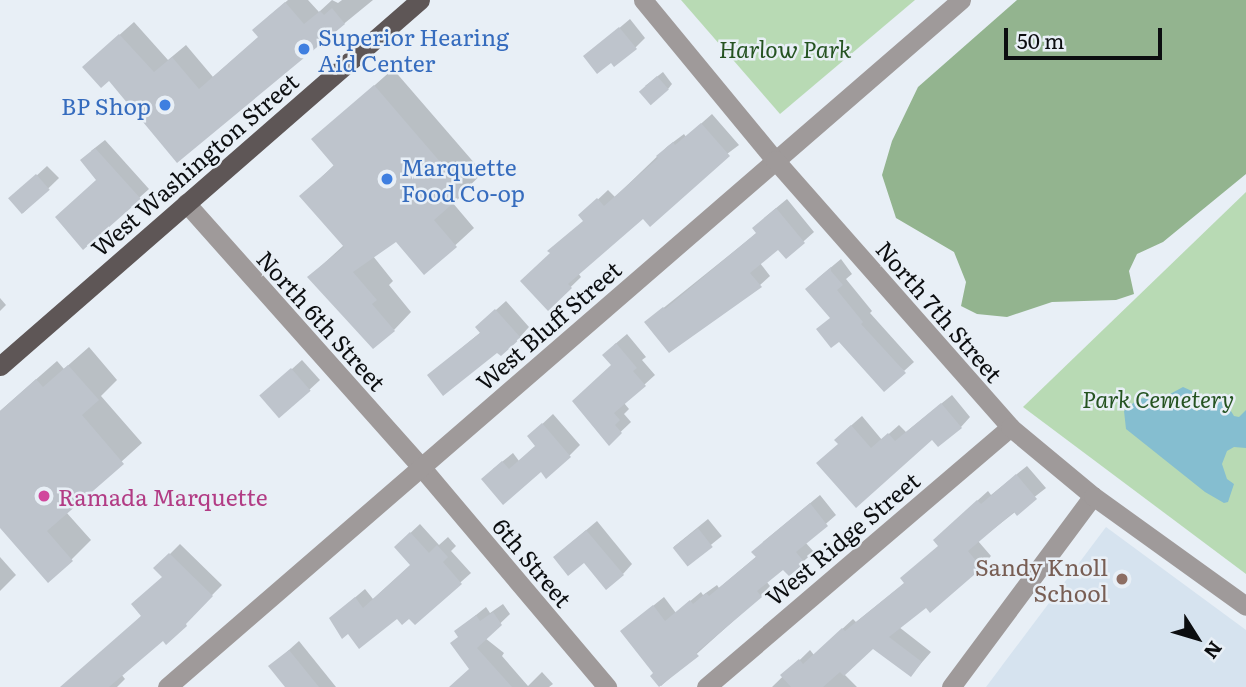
<!DOCTYPE html>
<style>
body{margin:0}
#map{position:relative;width:1246px;height:687px;overflow:hidden;background:#e8eff6;font-family:Literata,serif}
div>[style]{position:absolute}
[style*='--x']{left:calc(var(--x)*1px);top:calc(var(--y)*1px);width:calc(var(--w)*1px);rotate:calc(var(--a)*1deg)}
.built>*{inset:0;background:#d6e3ef}
.green>*{inset:0;background:#b8dab4}
.forest>*{inset:0;background:#93b48f}
.water>*{inset:0;background:#85bed0}
.shadow>*{inset:0;background:#0003;transform-origin:0 0}
.building>*{inset:0;background:#bec4cc;transform-origin:0 0}
.minor>*{height:19px;margin:-9.5px;padding:0 9.5px;transform-origin:9.5px;border-radius:9.5px;background:#9f9a9a}
.tertiary>*{height:19px;margin:-9.5px;padding:0 9.5px;transform-origin:9.5px;border-radius:9.5px;background:#9f9a9a}
.primary>*{height:19px;margin:-9.5px;padding:0 9.5px;transform-origin:9.5px;border-radius:9.5px;background:#5e5656}
.dots>*{width:19px;height:19px;translate:-50% -50%;box-sizing:border-box;border:4px solid #e8eff6;border-radius:50%}
span{translate:-50% -50%;white-space:nowrap;text-align:center;line-height:1.15;-webkit-text-stroke:5px #e8eff6;paint-order:stroke}
.shop-label{font-size:23px;color:#366cbe}
.left{translate:0 -50%;text-align:left}
.right{translate:-100% -50%;text-align:right}
.park-label{font-size:23px;color:#255321;font-style:italic}
.street-label{font-size:23px;color:#0c0e10}
.hotel-label{font-size:23px;color:#b23c85}
.education-label{font-size:23px;color:#785e54}
.north{position:absolute;left:1162px;top:603px;width:70px;height:70px;-webkit-text-stroke:5px #e8eff6;paint-order:stroke;rotate:127deg;font-size:19px;font-weight:700;line-height:28px;text-align:center;color:#0c0e10}
.north::after{content:'';display:block;margin:auto;width:24px;height:32px;background:#0c0e10;clip-path:polygon(50% 0,100% 100%,50% 72%,0 100%)}
.scale{position:absolute;left:1004px;top:28px;width:158px;height:32px;box-sizing:border-box;border:4px solid #0c0e10;border-top:0;padding-left:9px;font-size:21px;line-height:24px;white-space:nowrap;color:#0c0e10;-webkit-text-stroke:5px #e8eff6;paint-order:stroke}
</style>
<div id="map">
<div class="built">
<i style="clip-path:polygon(1106px 527px,1246px 630px,1246px 687px,986px 687px)"></i>
</div>
<div class="green">
<i style="clip-path:polygon(681px 0,915px 0,780px 114px)"></i>
<i style="clip-path:polygon(1246px 192px,1246px 574px,1023px 407px)"></i>
</div>
<div class="forest">
<i style="clip-path:polygon(1017px 0,1246px 0,1246px 174px,1163px 242px,1137px 254px,1129px 271px,1134px 294px,1116px 300px,1052px 302px,1007px 317px,977px 314px,961px 306px,966px 282px,954px 252px,896px 218px,882px 175px,892px 141px,918px 87px)"></i>
</div>
<div class="water">
<i style="clip-path:polygon(1183px 387px,1192px 391px,1192px 408px,1197px 411px,1213px 397px,1226px 403px,1234px 416px,1239px 417px,1246px 410px,1246px 448px,1234px 447px,1227px 451px,1222px 464px,1227px 479px,1234px 484px,1228px 502px,1224px 503px,1205px 492px,1126px 429px,1124px 411px,1138px 399px,1170px 394px)"></i>
</div>
<div class="shadow">
<i style="clip-path:polygon(288px 0,308px 0,319px 12px,332px 0,338px 3px,342px 0,373px 0,177px 160px,98px 54px,134px 22px,168px 60px,186px 45px,213px 77px,260px 36px,268px 17px)"></i>
<i style="clip-path:polygon(630px 19px,645px 38px,635px 48px,611px 61px,586px 56px)"></i>
<i style="clip-path:polygon(393px 69px,483px 173px,452px 202px,474px 228px,425px 273px,396px 239px,373px 256px,393px 281px,389px 285px,411px 312px,394px 330px,309px 277px,344px 245px,302px 196px,335px 164px,314px 139px)"></i>
<i style="clip-path:polygon(663px 72px,672px 84px,668px 89px,645px 86px)"></i>
<i style="clip-path:polygon(712px 114px,739px 145px,643px 217px,578px 273px,581px 277px,548px 309px,591px 206px,608px 190px,615px 197px,668px 146px,684px 134px,686px 137px)"></i>
<i style="clip-path:polygon(105px 140px,149px 189px,84px 247px,98px 180px,91px 151px)"></i>
<i style="clip-path:polygon(47px 166px,59px 178px,23px 213px,21px 190px)"></i>
<i style="clip-path:polygon(787px 199px,814px 232px,786px 257px,778px 248px,760px 263px,770px 276px,760px 285px,646px 322px,758px 232px,764px 218px)"></i>
<i style="clip-path:polygon(841px 259px,852px 274px,846px 279px,872px 311px,870px 313px,914px 362px,904px 371px,832px 317px,817px 279px)"></i>
<i style="clip-path:polygon(0 298px,6px 305px,0 311px)"></i>
<i style="clip-path:polygon(506px 301px,529px 327px,520px 337px,498px 350px,429px 375px,481px 332px,487px 318px)"></i>
<i style="clip-path:polygon(627px 334px,646px 357px,642px 360px,655px 375px,624px 403px,629px 409px,624px 414px,631px 422px,609px 443px,614px 345px)"></i>
<i style="clip-path:polygon(89px 347px,117px 380px,101px 396px,142px 443px,66px 512px,91px 540px,71px 560px,0 525px,0 411px,57px 361px,64px 369px)"></i>
<i style="clip-path:polygon(302px 360px,320px 380px,281px 416px,272px 387px)"></i>
<i style="clip-path:polygon(952px 395px,970px 417px,961px 427px,933px 437px,856px 506px,840px 443px,846px 430px,862px 416px,882px 440px,899px 425px,906px 432px)"></i>
<i style="clip-path:polygon(553px 414px,580px 445px,570px 455px,546px 476px,541px 470px,493px 469px,513px 453px,519px 461px,537px 445px,539px 427px)"></i>
<i style="clip-path:polygon(1027px 466px,1046px 488px,978px 541px,991px 556px,981px 566px,930px 610px,926px 605px,899px 627px,931px 652px,911px 675px,873px 647px,844px 674px,857px 687px,772px 687px,810px 650px,814px 655px,853px 619px,856px 622px,906px 582px,940px 545px,945px 530px,988px 491px,991px 495px)"></i>
<i style="clip-path:polygon(820px 495px,836px 515px,805px 542px,814px 552px,789px 574px,783px 567px,766px 581px,770px 586px,761px 596px,661px 686px,653px 676px,655px 673px,633px 622px,664px 597px,676px 613px,701px 592px,703px 595px,717px 585px,719px 588px,757px 556px,763px 542px)"></i>
<i style="left:708px;top:519px;width:22px;height:44px;rotate:51deg"></i>
<i style="clip-path:polygon(597px 521px,632px 564px,623px 574px,584px 561px,565px 548px)"></i>
<i style="clip-path:polygon(420px 524px,439px 545px,448px 537px,456px 546px,451px 551px,471px 573px,415px 623px,409px 616px,397px 617px,348px 632px,331px 618px,365px 589px,373px 599px,412px 564px,406px 537px)"></i>
<i style="clip-path:polygon(180px 544px,222px 585px,166px 642px,163px 638px,121px 674px,125px 679px,117px 687px,78px 687px,142px 615px,164px 577px,156px 568px)"></i>
<i style="clip-path:polygon(0 557px,16px 575px,0 591px)"></i>
<i style="clip-path:polygon(503px 604px,510px 614px,485px 638px,504px 653px,502px 656px,528px 686px,542px 672px,553px 684px,549px 687px,455px 687px,471px 669px,456px 631px,486px 607px,490px 613px)"></i>
<i style="clip-path:polygon(299px 641px,336px 687px,288px 687px,271px 666px)"></i>
</div>
<div class="building">
<i style="clip-path:polygon(285px 2px,304px 24px,320px 11px,324px 15px,332px 8px,345px 24px,177px 163px,109px 81px,101px 88px,82px 67px,119px 34px,154px 72px,172px 57px,199px 89px,258px 37px,252px 30px)"></i>
<i style="clip-path:polygon(619px 27px,637px 49px,614px 67px,611px 63px,597px 74px,583px 56px)"></i>
<i style="left:657px;top:76px;width:18px;height:24px;rotate:49deg"></i>
<i style="clip-path:polygon(374px 85px,466px 192px,434px 220px,457px 247px,424px 275px,396px 242px,353px 272px,377px 300px,372px 304px,395px 331px,373px 349px,307px 277px,344px 247px,299px 196px,334px 166px,311px 139px)"></i>
<i style="clip-path:polygon(701px 123px,730px 156px,650px 227px,643px 219px,568px 284px,572px 288px,548px 311px,520px 281px,550px 253px,547px 251px,583px 221px,578px 215px,597px 198px,604px 206px,658px 158px,656px 156px,673px 142px,675px 145px)"></i>
<i style="clip-path:polygon(95px 148px,141px 199px,83px 250px,55px 217px,96px 180px,80px 160px)"></i>
<i style="left:36px;top:174px;width:21px;height:37px;rotate:49deg"></i>
<i style="clip-path:polygon(776px 208px,805px 243px,786px 259px,778px 250px,750px 273px,762px 287px,669px 353px,644px 322px,663px 307px,665px 309px,756px 233px,752px 228px)"></i>
<i style="clip-path:polygon(831px 267px,831px 271px,843px 285px,837px 290px,863px 322px,861px 324px,906px 373px,884px 392px,839px 342px,831px 348px,816px 329px,830px 318px,805px 289px)"></i>
<i style="clip-path:polygon(495px 309px,521px 338px,501px 356px,497px 353px,443px 396px,427px 375px,480px 333px,475px 327px)"></i>
<i style="clip-path:polygon(616px 343px,637px 368px,633px 371px,646px 386px,614px 413px,620px 420px,615px 425px,622px 433px,609px 446px,572px 401px,611px 365px,602px 355px)"></i>
<i style="clip-path:polygon(68px 365px,99px 400px,82px 415px,124px 464px,47px 531px,73px 561px,48px 583px,0 528px,0 411px,36px 379px,43px 387px)"></i>
<i style="left:291px;top:368px;width:30px;height:42px;rotate:49deg"></i>
<i style="clip-path:polygon(941px 403px,962px 428px,938px 447px,932px 440px,856px 508px,816px 463px,838px 444px,834px 440px,851px 425px,871px 448px,888px 433px,895px 441px)"></i>
<i style="clip-path:polygon(542px 423px,571px 457px,546px 479px,541px 472px,503px 505px,481px 479px,502px 461px,509px 469px,535px 446px,527px 436px)"></i>
<i style="clip-path:polygon(1016px 474px,1037px 499px,1017px 516px,1014px 512px,968px 551px,982px 568px,930px 613px,926px 608px,889px 637px,922px 662px,911px 677px,873px 649px,844px 676px,840px 672px,823px 687px,791px 687px,780px 675px,799px 659px,803px 664px,842px 628px,845px 631px,904px 583px,900px 578px,938px 546px,933px 540px,977px 500px,981px 504px)"></i>
<i style="clip-path:polygon(810px 503px,828px 526px,796px 552px,805px 563px,789px 576px,783px 570px,757px 591px,762px 597px,696px 653px,699px 656px,659px 687px,650px 676px,653px 673px,620px 631px,653px 605px,665px 621px,690px 600px,693px 604px,706px 593px,709px 596px,756px 557px,751px 552px)"></i>
<i style="left:698px;top:528px;width:24px;height:32px;rotate:52deg"></i>
<i style="clip-path:polygon(586px 530px,624px 575px,606px 590px,584px 563px,568px 576px,553px 557px)"></i>
<i style="clip-path:polygon(410px 532px,429px 553px,437px 545px,448px 557px,443px 562px,462px 584px,415px 625px,409px 619px,402px 625px,397px 619px,359px 649px,348px 634px,342px 639px,329px 618px,355px 597px,363px 608px,410px 565px,394px 547px)"></i>
<i style="clip-path:polygon(169px 553px,213px 596px,186px 624px,187px 626px,166px 645px,163px 641px,109px 687px,60px 687px,141px 616px,131px 604px,162px 577px,153px 568px)"></i>
<i style="clip-path:polygon(493px 612px,502px 625px,477px 648px,512px 687px,449px 687px,469px 669px,450px 643px,458px 637px,454px 631px,476px 615px,480px 621px)"></i>
<i style="clip-path:polygon(289px 650px,319px 687px,285px 687px,268px 666px)"></i>
</div>
<div class="minor">
<i style="--x:186;--y:203;--w:355;--a:48.3"></i>
<i style="--x:422;--y:468;--w:287;--a:49.8"></i>
<i style="--x:167;--y:687;--w:1050;--a:-40.87"></i>
<i style="--x:706;--y:687;--w:400;--a:-40.5"></i>
<i style="--x:951;--y:687;--w:238;--a:-53.4"></i>
</div>
<div class="tertiary">
<i style="--x:643;--y:0;--w:207;--a:50.5"></i>
<i style="--x:775;--y:160;--w:356;--a:48.6"></i>
<i style="--x:1010;--y:427;--w:108;--a:39.7"></i>
<i style="--x:1093;--y:496;--w:188;--a:35.7"></i>
</div>
<div class="primary">
<i style="--x:0;--y:366;--w:557;--a:-41.07"></i>
</div>
<div class="dots">
<i style="left:304px;top:49px;background:#3f7fe0"></i>
<i style="left:165px;top:105px;background:#3f7fe0"></i>
<i style="left:387px;top:179px;background:#3f7fe0"></i>
<i style="left:44px;top:496px;background:#d1479c"></i>
<i style="left:1122px;top:579px;background:#8d6e63"></i>
</div>
<div class="shop-label">
<span class="left" style="left:318px;top:49px">Superior Hearing<br>Aid Center</span>
<span class="right" style="left:151px;top:105px">BP Shop</span>
<span class="left" style="left:401px;top:179px">Marquette<br>Food Co-op</span>
</div>
<div class="park-label">
<span style="left:785px;top:48px">Harlow Park</span>
<span style="left:1158px;top:398px">Park Cemetery</span>
</div>
<div class="street-label">
<span style="left:194px;top:164px;rotate:-41deg">West Washington Street</span>
<span style="left:940px;top:311px;rotate:49deg">North 7th Street</span>
<span style="left:322px;top:320px;rotate:48deg">North 6th Street</span>
<span style="left:548px;top:325px;rotate:-41deg">West Bluff Street</span>
<span style="left:842px;top:538px;rotate:-40deg">West Ridge Street</span>
<span style="left:533px;top:562px;rotate:50deg">6th Street</span>
</div>
<div class="hotel-label">
<span class="left" style="left:58px;top:496px">Ramada Marquette</span>
</div>
<div class="education-label">
<span class="right" style="left:1108px;top:579px">Sandy Knoll<br>School</span>
</div>
<div class="north">N</div>
<div class="scale">50 m</div>
</div>
